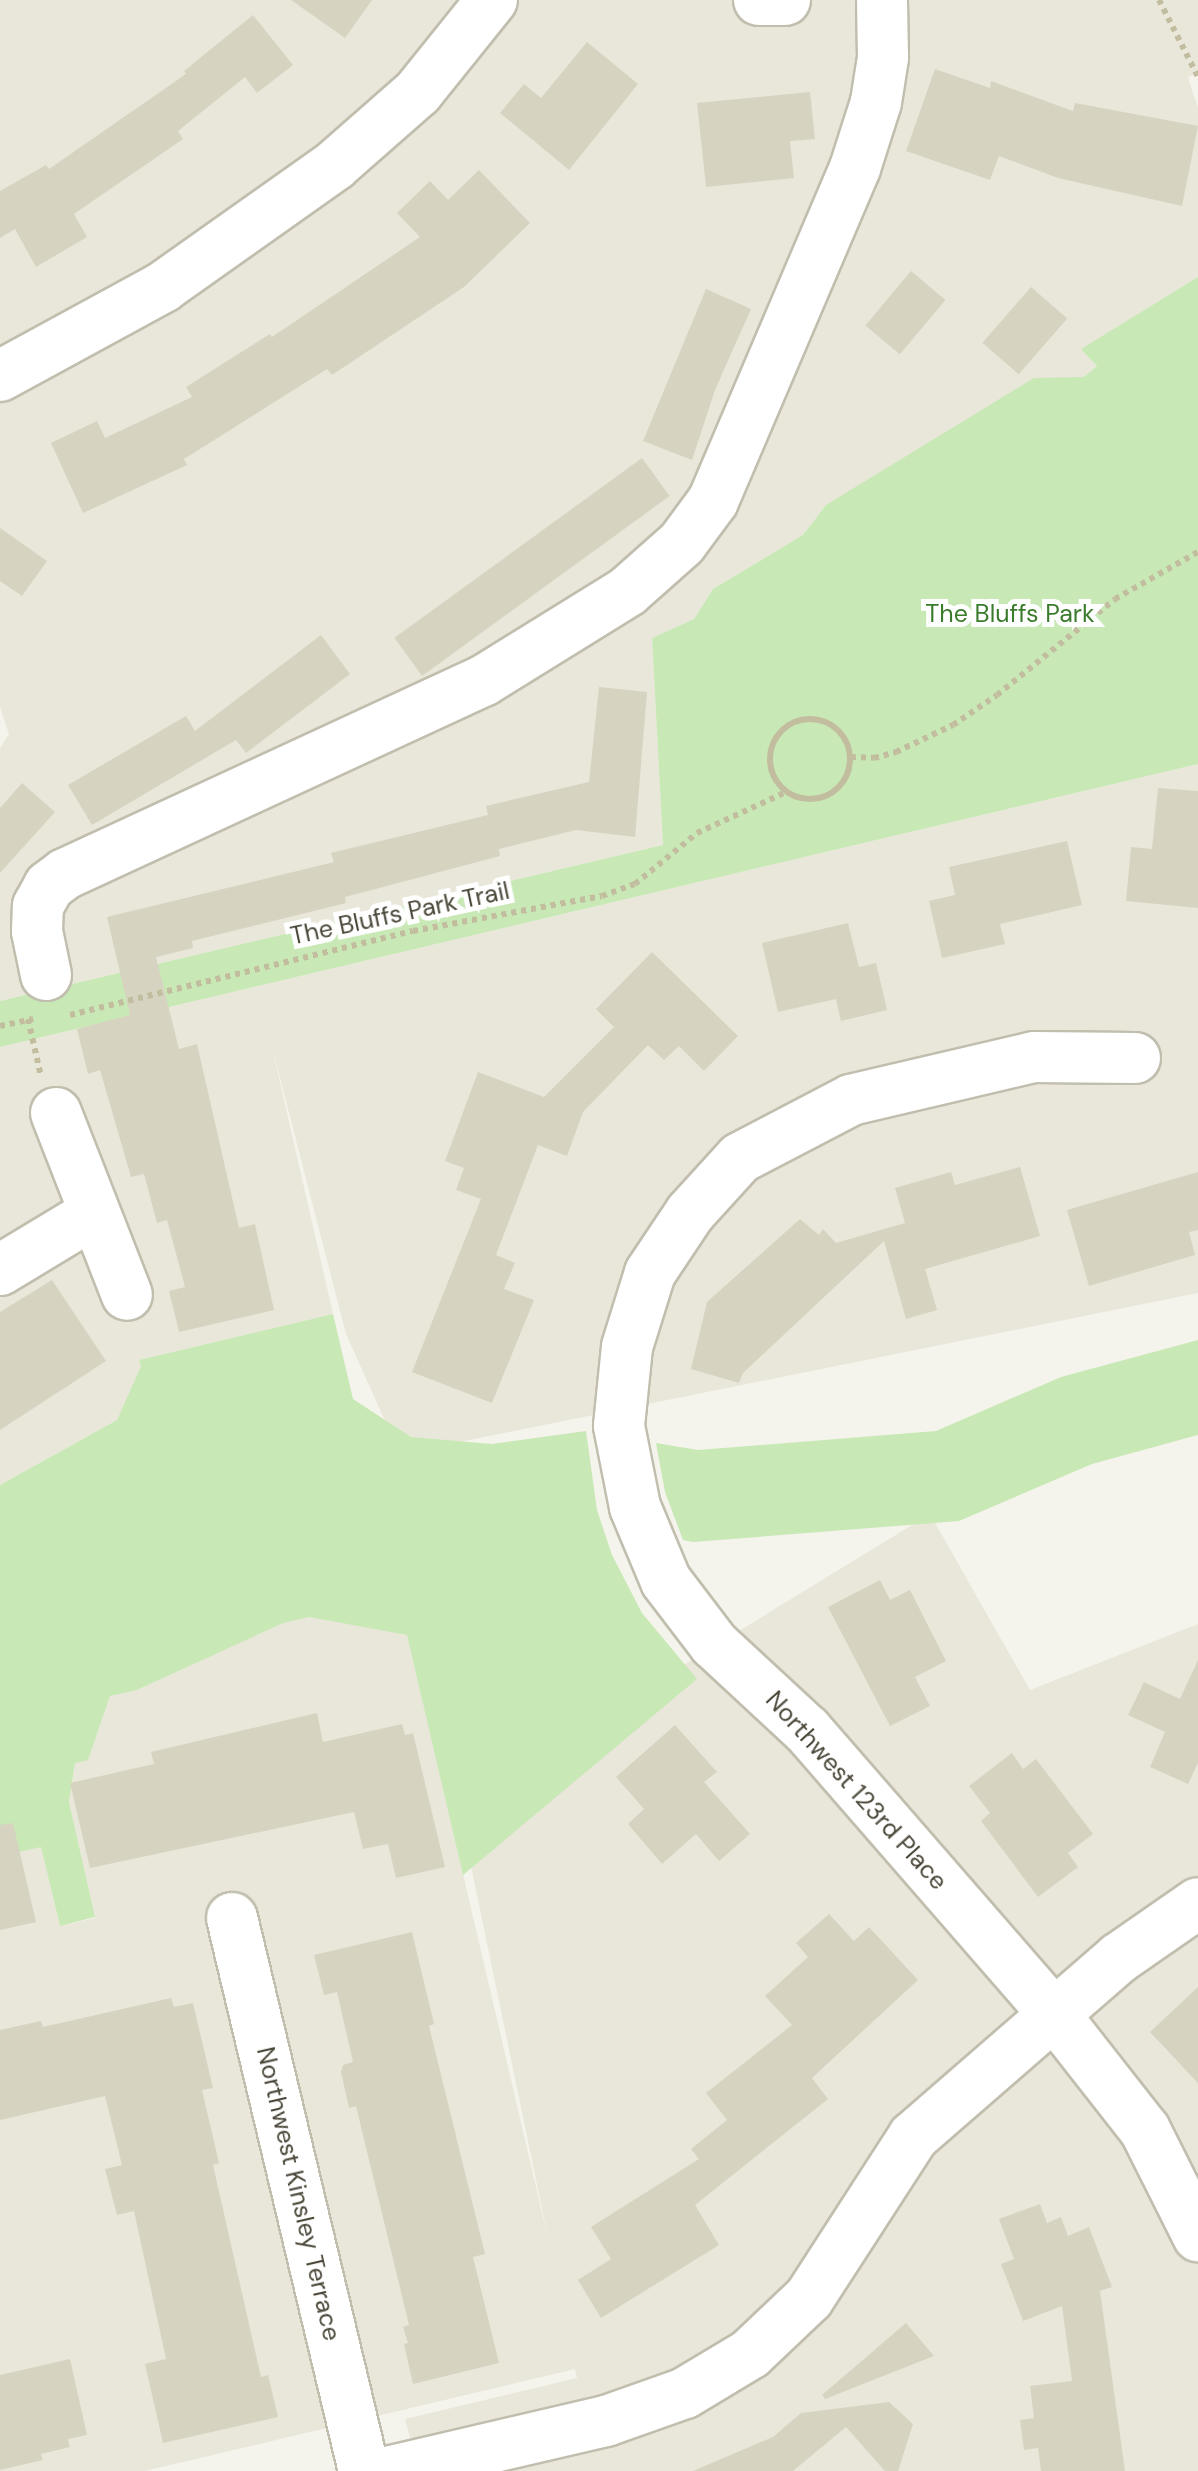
<!DOCTYPE html>
<style>
body{margin:0}
#map{position:relative;width:1198px;height:2471px;overflow:hidden;background:#f5f4ec;font-family:"DM Sans",sans-serif}
div>[style]{position:absolute}
[style*='--x']{left:calc(var(--x)*1px);top:calc(var(--y)*1px);width:calc(var(--w)*1px);rotate:calc(var(--a)*1deg)}
.residential>*{inset:0;background:#e9e7da}
.green>*{inset:0;background:#c8e8b6}
.building>*{inset:0;background:#d7d3c1;transform-origin:0 0}
.path>*{height:6px;margin-top:-3px;transform-origin:0;background:repeating-linear-gradient(90deg,#c3bd9f 0 5px,transparent 0 10px)}
.path>.ring{margin:-3px;padding:0;box-sizing:content-box;background:none;border:6px solid #c3bd9f;border-radius:50%}
.roads{filter:drop-shadow(2px 0 #c1beae) drop-shadow(-2px 0 #c1beae) drop-shadow(0 2px #c1beae) drop-shadow(0 -2px #c1beae)}
.minor>*{height:50px;margin:-25px;padding:0 25px;transform-origin:25px;border-radius:25px;background:#fff}
span{translate:-50% -50%;white-space:nowrap;text-align:center;line-height:1.15;-webkit-text-stroke:10px #fff;paint-order:stroke}
.park-label{font-size:25px;color:#3b7c2c}
.street-label{font-size:25px;color:#4a4739}
</style>
<div id="map">
<div class="residential">
<i style="clip-path:polygon(0 0,1198px 0,1198px 73px,1188px 77px,1198px 108px,1198px 277px,1082px 349px,1097px 366px,1084px 377px,1052px 381px,826px 505px,803px 535px,713px 589px,694px 619px,652px 638px,663px 845px,0 1001px,0 748px,9px 734px,0 707px)"></i>
<i style="clip-path:polygon(1198px 764px,1198px 1293px,400px 1454px,346px 1334px,272px 1047px,333px 1314px,139px 1360px,141px 1366px,117px 1420px,0 1485px,0 1047px)"></i>
<i style="clip-path:polygon(930px 1514px,1030px 1690px,1198px 1624px,1198px 2471px,419px 2471px,405px 2419px,577px 2378px,575px 2369px,145px 2471px,0 2471px,0 1856px,41px 1846px,60px 1926px,95px 1918px,69px 1802px,75px 1762px,88px 1759px,110px 1696px,137px 1690px,282px 1623px,309px 1617px,407px 1634px,548px 2238px,458px 1803px)"></i>
</div>
<div class="green">
<i style="clip-path:polygon(1198px 277px,1198px 764px,0 1047px,0 1001px,663px 845px,652px 638px,694px 619px,713px 589px,803px 535px,826px 505px,1034px 378px,1084px 377px,1097px 366px,1081px 349px)"></i>
<i style="clip-path:polygon(333px 1314px,353px 1399px,411px 1437px,492px 1444px,586px 1431px,597px 1510px,612px 1555px,642px 1613px,697px 1679px,463px 1875px,407px 1635px,309px 1617px,283px 1623px,137px 1690px,110px 1696px,88px 1760px,75px 1763px,69px 1802px,95px 1917px,60px 1926px,41px 1847px,0 1856px,0 1485px,117px 1420px,141px 1366px,139px 1360px)"></i>
<i style="clip-path:polygon(1198px 1340px,1198px 1435px,1092px 1464px,959px 1521px,693px 1542px,683px 1540px,665px 1492px,656px 1443px,698px 1450px,936px 1431px,1061px 1377px)"></i>
</div>
<div class="building">
<i style="clip-path:polygon(291px 0,372px 0,345px 38px)"></i>
<i style="clip-path:polygon(253px 15px,293px 65px,257px 93px,245px 77px,178px 131px,183px 139px,74px 214px,87px 237px,36px 267px,15px 229px,0 238px,0 191px,46px 165px,49px 169px,186px 74px,184px 71px)"></i>
<i style="clip-path:polygon(587px 42px,638px 84px,569px 170px,500px 113px,524px 84px,541px 98px)"></i>
<i style="clip-path:polygon(935px 69px,990px 88px,991px 81px,1073px 111px,1075px 103px,1198px 126px,1182px 206px,1058px 178px,999px 156px,990px 180px,906px 151px)"></i>
<i style="clip-path:polygon(810px 92px,815px 139px,790px 141px,794px 178px,706px 187px,697px 103px)"></i>
<i style="clip-path:polygon(479px 170px,530px 223px,464px 287px,332px 375px,327px 369px,184px 459px,187px 465px,83px 513px,51px 443px,97px 421px,105px 438px,192px 397px,186px 387px,270px 334px,272px 337px,420px 237px,397px 213px,430px 181px,448px 200px)"></i>
<i style="left:911px;top:271px;width:45px;height:71px;rotate:40deg"></i>
<i style="left:1031px;top:287px;width:48px;height:74px;rotate:41deg"></i>
<i style="clip-path:polygon(706px 289px,751px 309px,715px 390px,692px 460px,643px 441px)"></i>
<i style="left:642px;top:458px;width:47px;height:306px;rotate:54deg"></i>
<i style="clip-path:polygon(0 528px,47px 561px,22px 596px,0 581px)"></i>
<i style="clip-path:polygon(321px 635px,350px 674px,246px 753px,236px 740px,92px 825px,68px 785px,186px 716px,195px 731px)"></i>
<i style="clip-path:polygon(599px 687px,647px 692px,635px 837px,576px 830px,499px 849px,500px 856px,345px 897px,346px 903px,192px 941px,193px 948px,156px 957px,179px 1049px,197px 1044px,239px 1228px,255px 1224px,274px 1310px,179px 1332px,169px 1291px,185px 1287px,167px 1220px,157px 1223px,144px 1174px,131px 1177px,100px 1070px,88px 1074px,77px 1029px,130px 1015px,107px 917px,334px 862px,331px 853px,488px 815px,486px 806px,589px 782px)"></i>
<i style="clip-path:polygon(22px 783px,55px 812px,0 873px,0 808px)"></i>
<i style="clip-path:polygon(1158px 788px,1198px 791px,1198px 908px,1126px 901px,1131px 847px,1152px 849px)"></i>
<i style="clip-path:polygon(1067px 841px,1082px 905px,1000px 924px,1005px 944px,942px 958px,929px 901px,955px 895px,949px 867px)"></i>
<i style="clip-path:polygon(848px 923px,859px 967px,876px 963px,887px 1010px,841px 1021px,836px 999px,778px 1012px,762px 943px)"></i>
<i style="clip-path:polygon(652px 952px,738px 1036px,704px 1071px,679px 1046px,664px 1060px,648px 1045px,583px 1112px,567px 1156px,538px 1145px,496px 1255px,515px 1263px,504px 1289px,534px 1300px,492px 1403px,412px 1372px,481px 1199px,456px 1190px,464px 1168px,445px 1161px,478px 1072px,544px 1097px,614px 1027px,596px 1009px)"></i>
<i style="clip-path:polygon(1020px 1167px,1040px 1236px,925px 1269px,937px 1310px,906px 1319px,884px 1241px,743px 1373px,739px 1383px,691px 1369px,707px 1302px,800px 1219px,819px 1235px,823px 1229px,836px 1243px,905px 1223px,895px 1188px,951px 1172px,955px 1185px)"></i>
<i style="clip-path:polygon(1198px 1172px,1198px 1230px,1189px 1232px,1195px 1255px,1089px 1286px,1067px 1210px)"></i>
<i style="clip-path:polygon(52px 1280px,106px 1361px,0 1430px,0 1312px)"></i>
<i style="clip-path:polygon(880px 1580px,890px 1600px,910px 1590px,946px 1661px,915px 1677px,930px 1706px,890px 1726px,828px 1607px)"></i>
<i style="clip-path:polygon(1198px 1660px,1198px 1763px,1188px 1784px,1150px 1767px,1165px 1732px,1128px 1715px,1144px 1682px,1180px 1699px)"></i>
<i style="clip-path:polygon(317px 1713px,323px 1742px,402px 1724px,405px 1735px,413px 1733px,445px 1867px,396px 1878px,388px 1844px,363px 1849px,354px 1812px,90px 1868px,70px 1783px,154px 1764px,151px 1752px)"></i>
<i style="clip-path:polygon(675px 1725px,717px 1772px,704px 1782px,750px 1834px,719px 1861px,696px 1834px,662px 1864px,628px 1824px,644px 1809px,616px 1777px)"></i>
<i style="clip-path:polygon(1012px 1753px,1023px 1769px,1036px 1759px,1093px 1834px,1068px 1853px,1078px 1867px,1038px 1897px,981px 1821px,990px 1813px,969px 1786px)"></i>
<i style="clip-path:polygon(13px 1823px,36px 1922px,0 1930px,0 1825px)"></i>
<i style="clip-path:polygon(829px 1914px,854px 1941px,869px 1927px,918px 1980px,812px 2078px,828px 2099px,695px 2205px,719px 2245px,601px 2318px,578px 2280px,611px 2259px,591px 2227px,699px 2159px,691px 2149px,727px 2120px,706px 2093px,792px 2025px,765px 1996px,808px 1957px,796px 1943px)"></i>
<i style="clip-path:polygon(412px 1932px,434px 2024px,429px 2026px,485px 2254px,473px 2257px,499px 2363px,413px 2384px,404px 2344px,408px 2343px,403px 2327px,409px 2325px,356px 2106px,349px 2108px,341px 2072px,343px 2065px,353px 2062px,337px 1992px,324px 1995px,314px 1955px)"></i>
<i style="clip-path:polygon(1198px 1987px,1198px 2083px,1150px 2032px)"></i>
<i style="clip-path:polygon(171px 1998px,174px 2007px,193px 2003px,213px 2088px,202px 2090px,219px 2163px,213px 2165px,261px 2377px,268px 2375px,278px 2417px,163px 2443px,145px 2364px,166px 2359px,134px 2211px,117px 2215px,105px 2169px,122px 2165px,105px 2096px,0 2120px,0 2030px,41px 2021px,43px 2027px)"></i>
<i style="clip-path:polygon(1040px 2204px,1047px 2223px,1061px 2217px,1068px 2236px,1089px 2227px,1112px 2287px,1100px 2291px,1125px 2471px,1041px 2471px,1038px 2448px,1024px 2450px,1020px 2420px,1034px 2418px,1030px 2386px,1072px 2381px,1062px 2306px,1023px 2321px,1001px 2264px,1014px 2259px,999px 2219px)"></i>
<i style="clip-path:polygon(906px 2323px,934px 2356px,825px 2399px,822px 2395px)"></i>
<i style="clip-path:polygon(70px 2359px,87px 2435px,68px 2439px,70px 2447px,41px 2454px,43px 2460px,0 2470px,0 2375px)"></i>
<i style="clip-path:polygon(889px 2402px,913px 2424px,898px 2471px,885px 2471px,846px 2427px,793px 2471px,693px 2471px,773px 2437px,801px 2413px)"></i>
</div>
<div class="path">
<i style="--x:1159;--y:0;--w:86;--a:63.1"></i>
<i class="ring" style="left:770px;top:719px;width:74px;height:74px"></i>
<i style="--x:851;--y:757;--w:23;--a:2"></i>
<i style="--x:874;--y:758;--w:23;--a:-15"></i>
<i style="--x:896;--y:752;--w:63;--a:-25.3"></i>
<i style="--x:953;--y:725;--w:53;--a:-34.3"></i>
<i style="--x:997;--y:695;--w:152;--a:-39.1"></i>
<i style="--x:1115;--y:599;--w:95;--a:-29.5"></i>
<i style="--x:70;--y:1015;--w:353;--a:-13.8"></i>
<i style="--x:413;--y:931;--w:192;--a:-10.5"></i>
<i style="--x:602;--y:896;--w:35;--a:-20"></i>
<i style="--x:635;--y:884;--w:80;--a:-39.4"></i>
<i style="--x:697;--y:833;--w:98;--a:-24.7"></i>
<i style="--x:28;--y:1019;--w:58;--a:77.2"></i>
<i style="--x:0;--y:1026;--w:34;--a:-12"></i>
</div>
<div class="roads">
<div class="minor">
<i style="--x:759;--y:0;--w:26;--a:0"></i>
<i style="--x:0;--y:376;--w:186;--a:-28.6"></i>
<i style="--x:163;--y:287;--w:211;--a:-35.3"></i>
<i style="--x:335;--y:165;--w:111;--a:-41.3"></i>
<i style="--x:418;--y:92;--w:118;--a:-51.2"></i>
<i style="--x:46;--y:975;--w:45;--a:-101.6"></i>
<i style="--x:37;--y:931;--w:25;--a:-88"></i>
<i style="--x:38;--y:906;--w:23;--a:-61"></i>
<i style="--x:49;--y:886;--w:20;--a:-37"></i>
<i style="--x:65;--y:874;--w:460;--a:-24.8"></i>
<i style="--x:483;--y:681;--w:171;--a:-31.8"></i>
<i style="--x:628;--y:591;--w:72;--a:-41.6"></i>
<i style="--x:682;--y:543;--w:52;--a:-53.6"></i>
<i style="--x:713;--y:501;--w:362;--a:-66.9"></i>
<i style="--x:855;--y:168;--w:69;--a:-72.3"></i>
<i style="--x:876;--y:102;--w:45;--a:-81"></i>
<i style="--x:883;--y:58;--w:58;--a:-91"></i>
<i style="--x:1135;--y:1058;--w:101;--a:-179.4"></i>
<i style="--x:1034;--y:1057;--w:188;--a:166.8"></i>
<i style="--x:851;--y:1100;--w:125;--a:152.4"></i>
<i style="--x:740;--y:1158;--w:74;--a:132.3"></i>
<i style="--x:690;--y:1213;--w:72;--a:123.7"></i>
<i style="--x:650;--y:1273;--w:77;--a:107.3"></i>
<i style="--x:627;--y:1347;--w:79;--a:95.8"></i>
<i style="--x:619;--y:1426;--w:83;--a:78.8"></i>
<i style="--x:635;--y:1507;--w:80;--a:67.3"></i>
<i style="--x:666;--y:1581;--w:79;--a:52.7"></i>
<i style="--x:714;--y:1644;--w:127;--a:42.8"></i>
<i style="--x:807;--y:1730;--w:376;--a:49"></i>
<i style="--x:1054;--y:2014;--w:147;--a:51.9"></i>
<i style="--x:1145;--y:2130;--w:119;--a:63.4"></i>
<i style="--x:56;--y:1113;--w:195;--a:68.7"></i>
<i style="--x:0;--y:1270;--w:109;--a:-31.1"></i>
<i style="--x:232;--y:1918;--w:569;--a:76.57"></i>
<i style="--x:391;--y:2471;--w:221;--a:-13.1"></i>
<i style="--x:606;--y:2421;--w:84;--a:-19.5"></i>
<i style="--x:685;--y:2393;--w:76;--a:-31"></i>
<i style="--x:750;--y:2354;--w:81;--a:-43.5"></i>
<i style="--x:809;--y:2298;--w:192;--a:-57.1"></i>
<i style="--x:913;--y:2137;--w:273;--a:-41"></i>
<i style="--x:1119;--y:1958;--w:96;--a:-34.8"></i>
</div>
</div>
<div class="park-label">
<span style="left:1010px;top:614px">The Bluffs Park</span>
</div>
<div class="street-label">
<span style="left:400px;top:914px;rotate:-12deg">The Bluffs Park Trail</span>
<span style="left:856px;top:1791px;rotate:48deg">Northwest 123rd Place</span>
<span style="left:298px;top:2194px;rotate:77deg">Northwest Kinsley Terrace</span>
</div>
</div>
